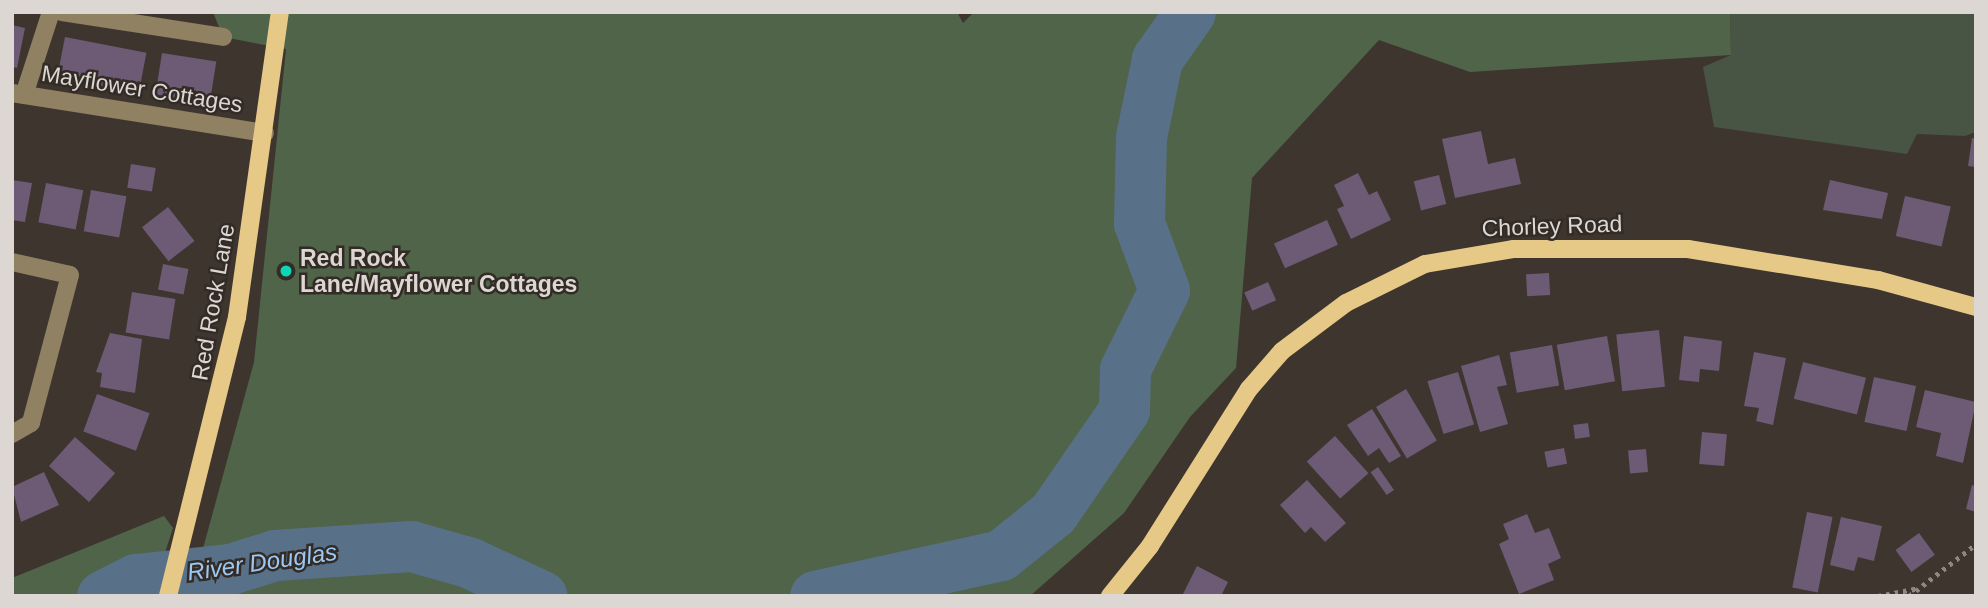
<!DOCTYPE html>
<style>
body{margin:0}
#map{position:relative;width:1988px;height:608px;overflow:hidden;background:#3e352f;font-family:Arial,sans-serif}
div>[style]{position:absolute}
[style*='--x']{left:calc(var(--x)*1px);top:calc(var(--y)*1px);width:calc(var(--w)*1px);rotate:calc(var(--a)*1deg)}
.green>*{inset:0;background:#485444}
.forest>*{inset:0;background:#506449}
.river>*{height:51px;margin:-25.5px;padding:0 25.5px;transform-origin:25.5px;border-radius:25.5px;background:#587189}
.building>*{inset:0;background:#6d5a75;transform-origin:0 0}
.path>*{height:4.5px;margin-top:-2.25px;transform-origin:0;background:repeating-linear-gradient(90deg,#8f8782 0 3.5px,transparent 0 8.5px)}
.minor>*{height:18px;margin:-9px;padding:0 9px;transform-origin:9px;border-radius:9px;background:#8f8161}
.major>*{height:18px;margin:-9px;padding:0 9px;transform-origin:9px;border-radius:9px;background:#e6c986}
.dots>*{width:19px;height:19px;translate:-50% -50%;box-sizing:border-box;border:4px solid #332b25;border-radius:50%}
span{translate:-50% -50%;white-space:nowrap;text-align:center;line-height:1.15;-webkit-text-stroke:5px #332b25;paint-order:stroke}
.street-label{font-size:23px;color:#ddd7d3}
.poi-label{font-size:23px;color:#ddd7d3;font-weight:700}
.left{translate:0 -50%;text-align:left}
.water-label{font-size:24px;color:#9bc7f3;font-style:italic}
.frame{position:absolute;inset:0;border:14px solid #ddd7d3;pointer-events:none}
</style>
<div id="map">
<div class="green">
<i style="clip-path:polygon(1730px 12px,1976px 12px,1976px 132px,1965px 136px,1917px 134px,1907px 154px,1714px 127px,1703px 67px,1731px 55px)"></i>
</div>
<div class="forest">
<i style="clip-path:polygon(213px 12px,957px 12px,963px 23px,974px 12px,1730px 12px,1731px 55px,1470px 72px,1379px 40px,1252px 178px,1236px 368px,1190px 417px,1124px 513px,1030px 596px,190px 596px,254px 362px,286px 49px,223px 37px)"></i>
<i style="clip-path:polygon(164px 516px,173px 528px,151px 596px,12px 596px,12px 578px)"></i>
</div>
<div class="river">
<i style="--x:102;--y:596;--w:38;--a:-27"></i>
<i style="--x:136;--y:579;--w:95;--a:-6.1"></i>
<i style="--x:230;--y:569;--w:47;--a:-17.3"></i>
<i style="--x:275;--y:555;--w:136;--a:-3.8"></i>
<i style="--x:411;--y:546;--w:59;--a:15.7"></i>
<i style="--x:468;--y:562;--w:81;--a:24.7"></i>
<i style="--x:815;--y:596;--w:190;--a:-12.4"></i>
<i style="--x:1001;--y:555;--w:67;--a:-38.9"></i>
<i style="--x:1053;--y:513;--w:125;--a:-55.4"></i>
<i style="--x:1124;--y:410;--w:41;--a:-88.6"></i>
<i style="--x:1125;--y:369;--w:88;--a:-63.7"></i>
<i style="--x:1164;--y:290;--w:72;--a:-110.5"></i>
<i style="--x:1139;--y:223;--w:86;--a:-88.7"></i>
<i style="--x:1141;--y:137;--w:80;--a:-78.4"></i>
<i style="--x:1157;--y:59;--w:57;--a:-54.9"></i>
</div>
<div class="building">
<i style="clip-path:polygon(12px 25px,25px 28px,17px 68px,12px 67px)"></i>
<i style="left:65px;top:37px;width:83px;height:41px;rotate:11deg"></i>
<i style="left:162px;top:53px;width:55px;height:42px;rotate:9deg"></i>
<i style="clip-path:polygon(1481px 131px,1488px 164px,1515px 158px,1521px 184px,1455px 198px,1442px 139px)"></i>
<i style="clip-path:polygon(1972px 138px,1976px 139px,1976px 167px,1968px 166px)"></i>
<i style="left:131px;top:164px;width:25px;height:24px;rotate:9deg"></i>
<i style="clip-path:polygon(1358px 173px,1369px 195px,1377px 191px,1391px 220px,1351px 239px,1337px 209px,1344px 206px,1334px 185px)"></i>
<i style="left:1439px;top:175px;width:30px;height:26px;rotate:76deg"></i>
<i style="clip-path:polygon(12px 180px,32px 183px,25px 222px,12px 220px)"></i>
<i style="clip-path:polygon(1830px 180px,1888px 193px,1882px 219px,1823px 210px)"></i>
<i style="left:46px;top:183px;width:38px;height:40px;rotate:11deg"></i>
<i style="left:91px;top:190px;width:36px;height:42px;rotate:10deg"></i>
<i style="left:1905px;top:196px;width:47px;height:41px;rotate:13deg"></i>
<i style="left:168px;top:207px;width:43px;height:33px;rotate:52deg"></i>
<i style="left:1327px;top:220px;width:27px;height:58px;rotate:66deg"></i>
<i style="left:163px;top:264px;width:26px;height:26px;rotate:11deg"></i>
<i style="left:1549px;top:273px;width:22px;height:23px;rotate:87deg"></i>
<i style="left:1268px;top:282px;width:20px;height:26px;rotate:66deg"></i>
<i style="left:132px;top:292px;width:44px;height:41px;rotate:9deg"></i>
<i style="left:1659px;top:330px;width:57px;height:43px;rotate:84deg"></i>
<i style="clip-path:polygon(110px 333px,142px 339px,135px 393px,100px 387px,102px 373px,96px 372px)"></i>
<i style="left:1607px;top:336px;width:46px;height:51px;rotate:80deg"></i>
<i style="clip-path:polygon(1684px 336px,1722px 341px,1719px 371px,1700px 369px,1699px 382px,1679px 380px)"></i>
<i style="left:1552px;top:345px;width:41px;height:43px;rotate:80deg"></i>
<i style="clip-path:polygon(1754px 352px,1786px 358px,1773px 425px,1756px 421px,1759px 408px,1744px 406px)"></i>
<i style="clip-path:polygon(1499px 355px,1507px 385px,1497px 387px,1508px 424px,1480px 432px,1461px 366px)"></i>
<i style="left:1803px;top:362px;width:65px;height:38px;rotate:14deg"></i>
<i style="left:1458px;top:372px;width:55px;height:32px;rotate:73deg"></i>
<i style="left:1874px;top:377px;width:43px;height:46px;rotate:12deg"></i>
<i style="left:1406px;top:389px;width:60px;height:35px;rotate:59deg"></i>
<i style="clip-path:polygon(1925px 390px,1976px 402px,1963px 463px,1936px 456px,1941px 433px,1916px 427px)"></i>
<i style="left:97px;top:394px;width:56px;height:40px;rotate:20deg"></i>
<i style="clip-path:polygon(1372px 409px,1401px 456px,1389px 463px,1379px 448px,1368px 456px,1347px 425px)"></i>
<i style="left:1588px;top:423px;width:14px;height:15px;rotate:82deg"></i>
<i style="left:1702px;top:432px;width:25px;height:32px;rotate:5deg"></i>
<i style="left:1335px;top:436px;width:50px;height:38px;rotate:48deg"></i>
<i style="left:75px;top:437px;width:54px;height:39px;rotate:42deg"></i>
<i style="left:1564px;top:448px;width:16px;height:20px;rotate:79deg"></i>
<i style="left:1646px;top:449px;width:23px;height:18px;rotate:85deg"></i>
<i style="left:1378px;top:467px;width:28px;height:9px;rotate:55deg"></i>
<i style="clip-path:polygon(44px 472px,59px 505px,21px 522px,12px 487px)"></i>
<i style="clip-path:polygon(1307px 480px,1346px 523px,1325px 542px,1311px 527px,1305px 533px,1280px 505px)"></i>
<i style="clip-path:polygon(1972px 485px,1976px 486px,1976px 512px,1966px 509px)"></i>
<i style="left:1807px;top:512px;width:26px;height:77px;rotate:11deg"></i>
<i style="clip-path:polygon(1527px 514px,1535px 533px,1549px 528px,1561px 558px,1548px 564px,1554px 580px,1519px 594px,1499px 544px,1509px 539px,1503px 524px)"></i>
<i style="clip-path:polygon(1841px 517px,1882px 526px,1874px 561px,1858px 557px,1854px 571px,1830px 565px)"></i>
<i style="left:1919px;top:533px;width:27px;height:29px;rotate:54deg"></i>
<i style="clip-path:polygon(1197px 566px,1228px 582px,1221px 596px,1182px 596px)"></i>
</div>
<div class="path">
<i style="--x:1878;--y:596;--w:42;--a:-11"></i>
<i style="--x:1909;--y:596;--w:85;--a:-37.8"></i>
</div>
<div class="minor">
<i style="--x:62;--y:12;--w:163;--a:8.8"></i>
<i style="--x:12;--y:93;--w:256;--a:9"></i>
<i style="--x:24;--y:95;--w:87;--a:-72"></i>
<i style="--x:12;--y:262;--w:59;--a:12.6"></i>
<i style="--x:70;--y:275;--w:153;--a:104.8"></i>
<i style="--x:31;--y:423;--w:22;--a:150"></i>
</div>
<div class="major">
<i style="--x:168;--y:596;--w:287;--a:-76.1"></i>
<i style="--x:237;--y:317;--w:308;--a:-82"></i>
<i style="--x:1110;--y:596;--w:64;--a:-51.3"></i>
<i style="--x:1150;--y:546;--w:186;--a:-57.8"></i>
<i style="--x:1249;--y:389;--w:50;--a:-49"></i>
<i style="--x:1282;--y:351;--w:80;--a:-36.9"></i>
<i style="--x:1346;--y:303;--w:88;--a:-26.3"></i>
<i style="--x:1425;--y:264;--w:89;--a:-9.7"></i>
<i style="--x:1513;--y:249;--w:175;--a:0"></i>
<i style="--x:1688;--y:249;--w:193;--a:9.3"></i>
<i style="--x:1878;--y:280;--w:102;--a:15.4"></i>
</div>
<div class="dots">
<i style="left:286px;top:271px;background:#0dd5b5"></i>
</div>
<div class="street-label">
<span style="left:142px;top:89px;rotate:9deg">Mayflower Cottages</span>
<span style="left:1552px;top:226px;rotate:-2deg">Chorley Road</span>
<span style="left:213px;top:302px;rotate:-80deg">Red Rock Lane</span>
</div>
<div class="poi-label">
<span class="left" style="left:300px;top:271px">Red Rock<br>Lane/Mayflower Cottages</span>
</div>
<div class="water-label">
<span style="left:262px;top:562px;rotate:-8deg">River Douglas</span>
</div>
<div class="frame"></div>
</div>
